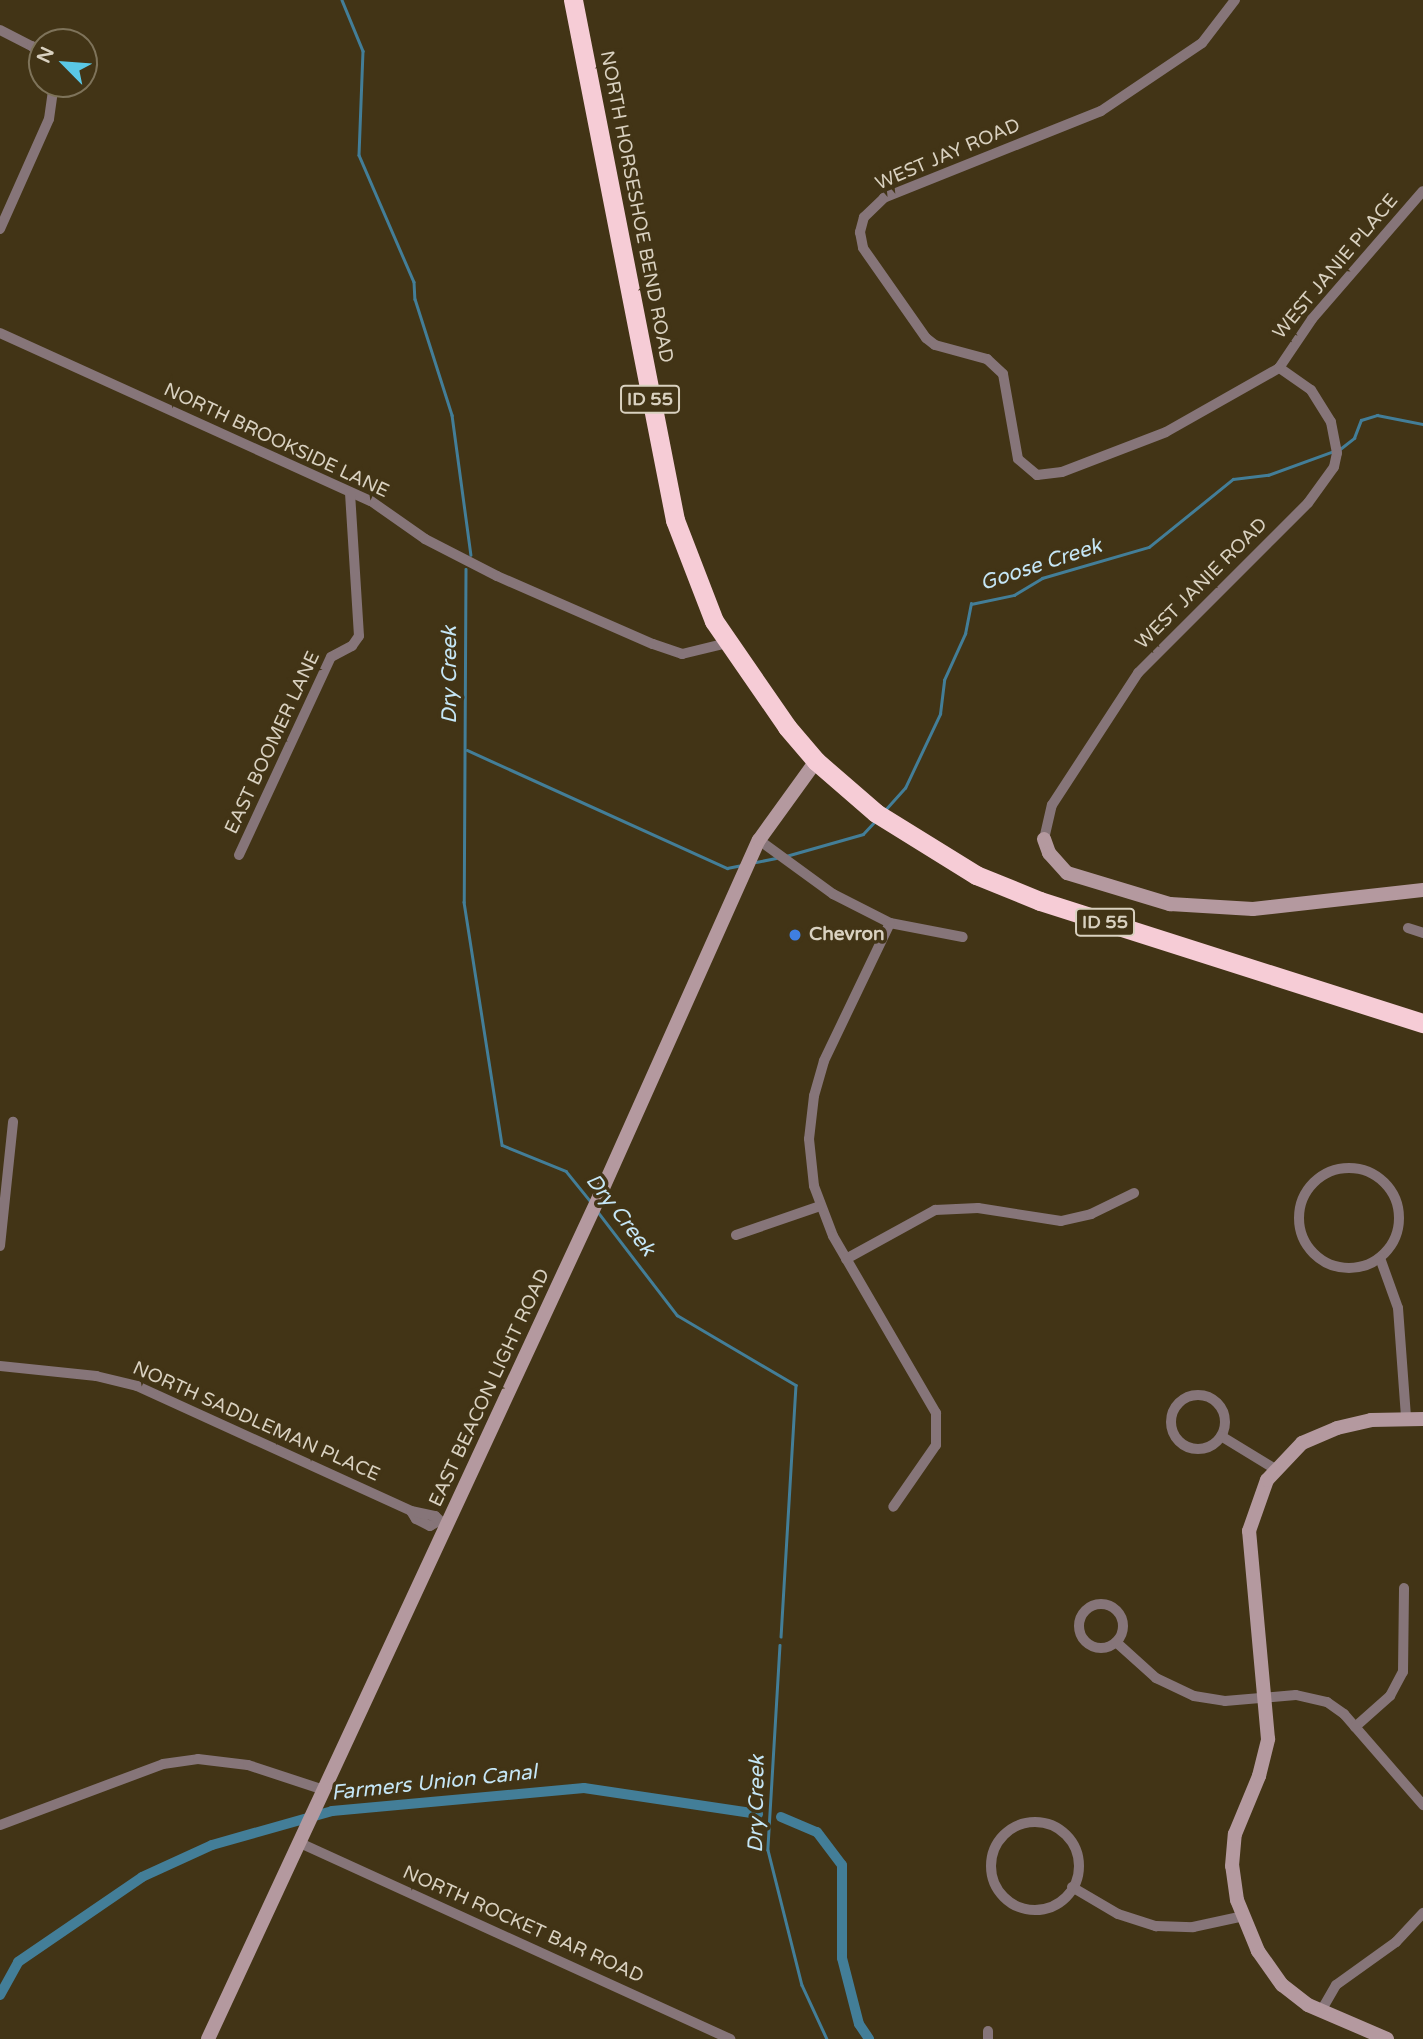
<!DOCTYPE html>
<style>
body{margin:0}
#map{position:relative;width:1423px;height:2039px;overflow:hidden;background:#423416;font-family:"Varela Round",sans-serif}
div>[style]{position:absolute}
[style*='--x']{left:calc(var(--x)*1px);top:calc(var(--y)*1px);width:calc(var(--w)*1px);rotate:calc(var(--a)*1deg)}
.stream>*{height:2.5px;margin:-1.25px;padding:0 1.25px;transform-origin:1.25px;border-radius:1.25px;background:#437e98}
.canal>*{height:10px;margin:-5px;padding:0 5px;transform-origin:5px;border-radius:5px;background:#437e98}
.street>*{height:10px;margin:-5px;padding:0 5px;transform-origin:5px;border-radius:5px;background:#867579}
.street>.ring{margin:-5px;padding:0;box-sizing:content-box;background:none;border:10px solid #867579;border-radius:50%}
.secondary>*{height:14px;margin:-7px;padding:0 7px;transform-origin:7px;border-radius:7px;background:#b4999f}
.highway>*{height:19px;margin:-9.5px;padding:0 9.5px;transform-origin:9.5px;border-radius:9.5px;background:#f6ccd6}
.dots>*{width:19px;height:19px;translate:-50% -50%;box-sizing:border-box;border:4px solid #423416;border-radius:50%}
span{translate:-50% -50%;white-space:nowrap;text-align:center;line-height:1.15;-webkit-text-stroke:7px #423416;paint-order:stroke}
.shield-label span{padding:2px 5px;background:#423416;border:2px solid;border-radius:5px;-webkit-text-stroke-width:0}
.shield-label{font-size:18px;color:#d9d1c0;font-weight:700}
.street-label{font-size:19px;color:#d9d1c0}
.poi-label{font-size:19px;color:#d9d1c0;font-weight:700}
.left{translate:0 -50%;text-align:left}
.water-label{font-size:21px;color:#c5e6f6;font-style:italic}
.north{position:absolute;left:28px;top:28px;width:70px;height:70px;box-sizing:border-box;background:#423416;border:2px solid #7e735a;border-radius:50%;rotate:295deg;font-size:19px;font-weight:700;line-height:28px;text-align:center;color:#d9d1c0}
.north::after{content:'';display:block;margin:auto;width:24px;height:32px;background:#5ac8e6;clip-path:polygon(50% 0,100% 100%,50% 72%,0 100%)}
</style>
<div id="map">
<div class="stream">
<i style="--x:342;--y:0;--w:55;--a:67.6"></i>
<i style="--x:363;--y:51;--w:104;--a:92.2"></i>
<i style="--x:359;--y:155;--w:138;--a:66.6"></i>
<i style="--x:414;--y:282;--w:17;--a:87"></i>
<i style="--x:415;--y:299;--w:122;--a:72.3"></i>
<i style="--x:452;--y:415;--w:141;--a:82.3"></i>
<i style="--x:1340;--y:449;--w:18;--a:-38"></i>
<i style="--x:1354;--y:438;--w:19;--a:-69"></i>
<i style="--x:1361;--y:420;--w:17;--a:-17"></i>
<i style="--x:1377;--y:415;--w:47;--a:11.1"></i>
<i style="--x:466;--y:569;--w:333;--a:90.3"></i>
<i style="--x:464;--y:902;--w:246;--a:81.1"></i>
<i style="--x:502;--y:1145;--w:69;--a:22.1"></i>
<i style="--x:566;--y:1171;--w:38;--a:51"></i>
<i style="--x:467;--y:750;--w:286;--a:24.4"></i>
<i style="--x:727;--y:868;--w:15;--a:-11"></i>
<i style="--x:885;--y:810;--w:30;--a:-48"></i>
<i style="--x:905;--y:788;--w:82;--a:-64.7"></i>
<i style="--x:940;--y:714;--w:34;--a:-83"></i>
<i style="--x:944;--y:680;--w:51;--a:-65.5"></i>
<i style="--x:965;--y:634;--w:31;--a:-79"></i>
<i style="--x:971;--y:604;--w:44;--a:-11.8"></i>
<i style="--x:1014;--y:595;--w:33;--a:-31"></i>
<i style="--x:1042;--y:578;--w:111;--a:-16.2"></i>
<i style="--x:1149;--y:547;--w:108;--a:-39"></i>
<i style="--x:1233;--y:479;--w:35;--a:-7"></i>
<i style="--x:1268;--y:475;--w:70;--a:-20"></i>
<i style="--x:786;--y:856;--w:80;--a:-15.9"></i>
<i style="--x:863;--y:834;--w:19;--a:-47"></i>
<i style="--x:756;--y:862;--w:20;--a:-11"></i>
<i style="--x:598;--y:1212;--w:130;--a:52.5"></i>
<i style="--x:677;--y:1315;--w:138;--a:30.5"></i>
<i style="--x:796;--y:1385;--w:252;--a:93.4"></i>
<i style="--x:780;--y:1645;--w:205;--a:93.4"></i>
<i style="--x:768;--y:1850;--w:139;--a:75.9"></i>
<i style="--x:802;--y:1985;--w:60;--a:65.2"></i>
</div>
<div class="canal">
<i style="--x:781;--y:1817;--w:39;--a:23"></i>
<i style="--x:817;--y:1832;--w:41;--a:52.9"></i>
<i style="--x:842;--y:1865;--w:93;--a:90"></i>
<i style="--x:842;--y:1958;--w:68;--a:75.6"></i>
<i style="--x:859;--y:2024;--w:18;--a:56"></i>
<i style="--x:0;--y:1995;--w:38;--a:-61"></i>
<i style="--x:18;--y:1962;--w:150;--a:-34.4"></i>
<i style="--x:142;--y:1877;--w:77;--a:-24.6"></i>
<i style="--x:212;--y:1845;--w:125;--a:-15.8"></i>
<i style="--x:332;--y:1811;--w:253;--a:-5.2"></i>
<i style="--x:584;--y:1788;--w:176;--a:8.5"></i>
</div>
<div class="street">
<i style="--x:1235;--y:0;--w:54;--a:127.5"></i>
<i style="--x:1202;--y:43;--w:122;--a:146"></i>
<i style="--x:1101;--y:111;--w:234;--a:158.2"></i>
<i style="--x:884;--y:198;--w:28;--a:136"></i>
<i style="--x:864;--y:217;--w:16;--a:105"></i>
<i style="--x:860;--y:232;--w:16;--a:79"></i>
<i style="--x:863;--y:248;--w:110;--a:55"></i>
<i style="--x:926;--y:338;--w:11;--a:38"></i>
<i style="--x:935;--y:345;--w:54;--a:15.1"></i>
<i style="--x:987;--y:359;--w:22;--a:43"></i>
<i style="--x:1003;--y:374;--w:86;--a:80"></i>
<i style="--x:1018;--y:459;--w:25;--a:40"></i>
<i style="--x:1037;--y:475;--w:25;--a:-7"></i>
<i style="--x:1062;--y:472;--w:111;--a:-21"></i>
<i style="--x:1166;--y:432;--w:130;--a:-29.5"></i>
<i style="--x:0;--y:30;--w:36;--a:27"></i>
<i style="--x:32;--y:46;--w:15;--a:48"></i>
<i style="--x:0;--y:229;--w:120;--a:-66"></i>
<i style="--x:49;--y:119;--w:35;--a:-82"></i>
<i style="--x:0;--y:333;--w:407;--a:24.4"></i>
<i style="--x:371;--y:501;--w:66;--a:35.1"></i>
<i style="--x:425;--y:539;--w:81;--a:27.2"></i>
<i style="--x:497;--y:576;--w:170;--a:23.6"></i>
<i style="--x:653;--y:644;--w:31;--a:19"></i>
<i style="--x:682;--y:654;--w:46;--a:-13.7"></i>
<i style="--x:1279;--y:368;--w:59;--a:-56"></i>
<i style="--x:1312;--y:319;--w:169;--a:-49.1"></i>
<i style="--x:1044;--y:839;--w:35;--a:-77"></i>
<i style="--x:1052;--y:805;--w:158;--a:-56.9"></i>
<i style="--x:1138;--y:673;--w:240;--a:-45"></i>
<i style="--x:1308;--y:503;--w:44;--a:-54.2"></i>
<i style="--x:1334;--y:467;--w:14;--a:-78"></i>
<i style="--x:1337;--y:453;--w:32;--a:-101"></i>
<i style="--x:1331;--y:422;--w:38;--a:-122"></i>
<i style="--x:1311;--y:390;--w:39;--a:-145"></i>
<i style="--x:759;--y:840;--w:92;--a:36.1"></i>
<i style="--x:833;--y:894;--w:64;--a:27"></i>
<i style="--x:890;--y:923;--w:74;--a:10.9"></i>
<i style="--x:239;--y:855;--w:218;--a:-65.1"></i>
<i style="--x:331;--y:657;--w:24;--a:-28"></i>
<i style="--x:352;--y:646;--w:12;--a:-55"></i>
<i style="--x:359;--y:636;--w:144;--a:-93.6"></i>
<i style="--x:890;--y:923;--w:153;--a:115.6"></i>
<i style="--x:824;--y:1061;--w:36;--a:106"></i>
<i style="--x:814;--y:1096;--w:43;--a:96.6"></i>
<i style="--x:809;--y:1139;--w:47;--a:83.9"></i>
<i style="--x:814;--y:1186;--w:53;--a:69.2"></i>
<i style="--x:833;--y:1236;--w:205;--a:59.8"></i>
<i style="--x:936;--y:1413;--w:32;--a:90"></i>
<i style="--x:936;--y:1445;--w:75;--a:124.7"></i>
<i style="--x:1408;--y:928;--w:16;--a:18"></i>
<i class="ring" style="left:1299px;top:1168px;width:90px;height:90px"></i>
<i style="--x:736;--y:1235;--w:89;--a:-19"></i>
<i style="--x:0;--y:1246;--w:125;--a:-84"></i>
<i style="--x:1380;--y:1258;--w:53;--a:70.2"></i>
<i style="--x:1398;--y:1308;--w:110;--a:85.8"></i>
<i style="--x:846;--y:1259;--w:102;--a:-28.8"></i>
<i style="--x:935;--y:1210;--w:43;--a:-2.7"></i>
<i style="--x:978;--y:1208;--w:84;--a:8.9"></i>
<i style="--x:1061;--y:1221;--w:31;--a:-13"></i>
<i style="--x:1091;--y:1214;--w:48;--a:-26"></i>
<i style="--x:0;--y:1366;--w:97;--a:5.9"></i>
<i style="--x:96;--y:1376;--w:42;--a:13.7"></i>
<i style="--x:137;--y:1386;--w:301;--a:24.5"></i>
<i class="ring" style="left:1171px;top:1395px;width:44px;height:44px"></i>
<i style="--x:1221;--y:1436;--w:63;--a:31.4"></i>
<i style="--x:437;--y:1522;--w:8;--a:150"></i>
<i style="--x:430;--y:1526;--w:16;--a:-153"></i>
<i style="--x:416;--y:1519;--w:9;--a:-122"></i>
<i style="--x:411;--y:1511;--w:25;--a:12"></i>
<i style="--x:435;--y:1516;--w:16;--a:43"></i>
<i class="ring" style="left:1079px;top:1604px;width:34px;height:34px"></i>
<i style="--x:1116;--y:1642;--w:54;--a:42"></i>
<i style="--x:1156;--y:1678;--w:42;--a:25.3"></i>
<i style="--x:1194;--y:1696;--w:31;--a:9"></i>
<i style="--x:1225;--y:1701;--w:71;--a:-4.8"></i>
<i style="--x:1296;--y:1695;--w:32;--a:13"></i>
<i style="--x:1327;--y:1702;--w:21;--a:35"></i>
<i style="--x:1344;--y:1714;--w:121;--a:49"></i>
<i style="--x:1355;--y:1727;--w:47;--a:-41.5"></i>
<i style="--x:1390;--y:1696;--w:27;--a:-62"></i>
<i style="--x:1403;--y:1672;--w:84;--a:-89.3"></i>
<i class="ring" style="left:991px;top:1822px;width:78px;height:78px"></i>
<i style="--x:0;--y:1825;--w:174;--a:-20.5"></i>
<i style="--x:163;--y:1764;--w:35;--a:-8"></i>
<i style="--x:198;--y:1759;--w:50;--a:6.8"></i>
<i style="--x:248;--y:1765;--w:80;--a:18.2"></i>
<i style="--x:300;--y:1843;--w:473;--a:24.5"></i>
<i style="--x:1072;--y:1887;--w:53;--a:30.4"></i>
<i style="--x:1118;--y:1914;--w:40;--a:18"></i>
<i style="--x:1156;--y:1926;--w:37;--a:2"></i>
<i style="--x:1193;--y:1927;--w:52;--a:-12.2"></i>
<i style="--x:1321;--y:2011;--w:30;--a:-60"></i>
<i style="--x:1336;--y:1985;--w:74;--a:-35.6"></i>
<i style="--x:1396;--y:1942;--w:40;--a:-47"></i>
<i style="--x:988;--y:2031;--w:8;--a:90"></i>
</div>
<div class="secondary">
<i style="--x:1044;--y:839;--w:15;--a:70"></i>
<i style="--x:1049;--y:853;--w:27;--a:48"></i>
<i style="--x:1067;--y:873;--w:108;--a:16.8"></i>
<i style="--x:1170;--y:904;--w:83;--a:3.4"></i>
<i style="--x:1253;--y:909;--w:171;--a:-6.4"></i>
<i style="--x:208;--y:2039;--w:928;--a:-65.09"></i>
<i style="--x:599;--y:1197;--w:391;--a:-65.9"></i>
<i style="--x:759;--y:840;--w:97;--a:-54.2"></i>
<i style="--x:1387;--y:2039;--w:86;--a:-156.7"></i>
<i style="--x:1308;--y:2005;--w:33;--a:-142"></i>
<i style="--x:1282;--y:1985;--w:42;--a:-125.2"></i>
<i style="--x:1258;--y:1951;--w:55;--a:-112.4"></i>
<i style="--x:1237;--y:1900;--w:34;--a:-98"></i>
<i style="--x:1232;--y:1866;--w:32;--a:-85"></i>
<i style="--x:1235;--y:1834;--w:63;--a:-67.5"></i>
<i style="--x:1259;--y:1776;--w:38;--a:-76"></i>
<i style="--x:1268;--y:1739;--w:209;--a:-95.2"></i>
<i style="--x:1249;--y:1531;--w:54;--a:-70.6"></i>
<i style="--x:1267;--y:1480;--w:51;--a:-46.6"></i>
<i style="--x:1302;--y:1443;--w:38;--a:-23"></i>
<i style="--x:1337;--y:1428;--w:35;--a:-13"></i>
<i style="--x:1371;--y:1420;--w:52;--a:-1.1"></i>
</div>
<div class="highway">
<i style="--x:573;--y:0;--w:530;--a:78.9"></i>
<i style="--x:675;--y:520;--w:108;--a:68.9"></i>
<i style="--x:714;--y:621;--w:129;--a:55.4"></i>
<i style="--x:787;--y:727;--w:45;--a:49.5"></i>
<i style="--x:816;--y:761;--w:79;--a:40.9"></i>
<i style="--x:876;--y:813;--w:118;--a:31.8"></i>
<i style="--x:976;--y:875;--w:69;--a:22.1"></i>
<i style="--x:1040;--y:901;--w:402;--a:17.7"></i>
</div>
<div class="dots">
<i style="left:795px;top:935px;background:#3f7fe0"></i>
</div>
<div class="shield-label">
<span style="left:650px;top:399px">ID 55</span>
<span style="left:1105px;top:922px">ID 55</span>
</div>
<div class="street-label">
<span style="left:948px;top:155px;rotate:-23deg">WEST JAY ROAD</span>
<span style="left:636px;top:207px;rotate:79deg">NORTH HORSESHOE BEND ROAD</span>
<span style="left:1336px;top:267px;rotate:-50deg">WEST JANIE PLACE</span>
<span style="left:276px;top:441px;rotate:25deg">NORTH BROOKSIDE LANE</span>
<span style="left:1202px;top:584px;rotate:-45deg">WEST JANIE ROAD</span>
<span style="left:273px;top:743px;rotate:-65deg">EAST BOOMER LANE</span>
<span style="left:490px;top:1388px;rotate:-65deg">EAST BEACON LIGHT ROAD</span>
<span style="left:256px;top:1422px;rotate:24deg">NORTH SADDLEMAN PLACE</span>
<span style="left:523px;top:1925px;rotate:24deg">NORTH ROCKET BAR ROAD</span>
</div>
<div class="poi-label">
<span class="left" style="left:809px;top:935px">Chevron</span>
</div>
<div class="water-label">
<span style="left:1041px;top:565px;rotate:-18deg">Goose Creek</span>
<span style="left:450px;top:675px;rotate:-90deg">Dry Creek</span>
<span style="left:620px;top:1215px;rotate:52deg">Dry Creek</span>
<span style="left:434px;top:1783px;rotate:-6deg">Farmers Union Canal</span>
<span style="left:757px;top:1804px;rotate:-89deg">Dry Creek</span>
</div>
<div class="north">N</div>
</div>
